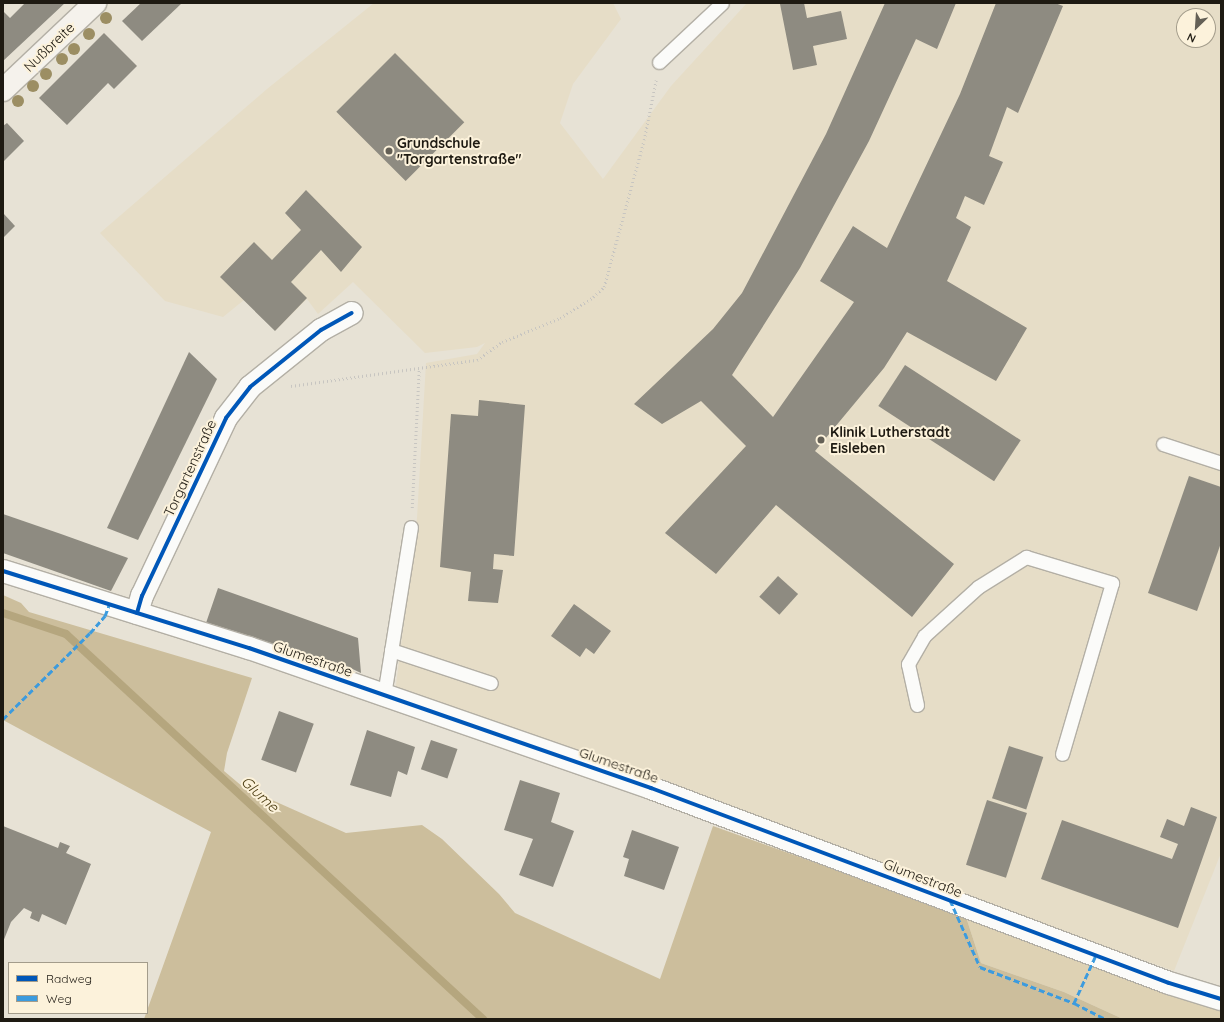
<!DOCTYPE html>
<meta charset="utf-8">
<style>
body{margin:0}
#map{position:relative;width:1224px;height:1022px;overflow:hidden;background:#e7e2d5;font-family:Quicksand,sans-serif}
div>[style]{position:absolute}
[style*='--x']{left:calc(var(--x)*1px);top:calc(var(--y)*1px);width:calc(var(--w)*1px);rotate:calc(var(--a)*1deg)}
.built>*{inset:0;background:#e6ddc7}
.green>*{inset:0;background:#ded2b4}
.forest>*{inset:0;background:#ccbe9c}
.stream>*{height:8px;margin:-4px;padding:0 4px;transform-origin:4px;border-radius:4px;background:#b5a67e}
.building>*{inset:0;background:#8e8b81;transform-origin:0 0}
.path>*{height:2.5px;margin-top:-1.25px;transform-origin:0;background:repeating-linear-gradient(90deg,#c7c5c1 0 1px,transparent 0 4px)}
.roads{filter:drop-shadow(1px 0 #b3afa5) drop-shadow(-1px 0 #b3afa5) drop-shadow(0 1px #b3afa5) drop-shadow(0 -1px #b3afa5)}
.lane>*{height:13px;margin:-6.5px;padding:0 6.5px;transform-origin:6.5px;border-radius:6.5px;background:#fbfbf9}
.street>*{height:22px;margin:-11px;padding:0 11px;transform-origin:11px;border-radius:11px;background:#fbfbf9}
.secondary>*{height:22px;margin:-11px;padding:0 11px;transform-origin:11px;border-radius:11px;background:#f5f2ec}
.quiet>*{height:3px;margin-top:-1.5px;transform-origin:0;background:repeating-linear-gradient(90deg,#3c9bde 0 6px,transparent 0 9px)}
.cycleway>*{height:4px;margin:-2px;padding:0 2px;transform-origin:2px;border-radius:2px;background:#0057b8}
.trees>*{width:12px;height:12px;margin:-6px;border-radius:50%;background:#9c8e63}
.dots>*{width:11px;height:11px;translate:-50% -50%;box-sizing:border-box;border:2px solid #fcf2db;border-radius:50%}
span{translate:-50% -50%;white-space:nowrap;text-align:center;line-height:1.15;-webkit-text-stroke:4px #fcf2db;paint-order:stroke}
.street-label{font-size:14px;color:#1e1a12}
.poi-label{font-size:14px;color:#1e1a12;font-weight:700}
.left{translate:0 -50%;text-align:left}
.water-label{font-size:15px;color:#514218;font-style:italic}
.frame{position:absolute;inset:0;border:4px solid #1e1a12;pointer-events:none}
.legend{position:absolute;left:8px;top:962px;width:140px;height:52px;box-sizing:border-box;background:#fcf2db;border:1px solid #a39c8b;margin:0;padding:5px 7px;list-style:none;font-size:12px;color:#1e1a12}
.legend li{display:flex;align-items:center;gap:8px;height:20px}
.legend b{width:20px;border:1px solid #a39c8b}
.north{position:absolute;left:1176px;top:8px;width:40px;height:40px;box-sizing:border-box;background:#fcf2db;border:1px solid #a39c8b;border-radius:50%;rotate:205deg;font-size:11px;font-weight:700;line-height:16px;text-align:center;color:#1e1a12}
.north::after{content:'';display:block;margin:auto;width:14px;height:18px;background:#646056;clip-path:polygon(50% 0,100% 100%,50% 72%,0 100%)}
</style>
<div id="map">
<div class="built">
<i style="clip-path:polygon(evenodd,374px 3px,613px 3px,621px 19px,573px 84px,560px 123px,603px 179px,671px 86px,747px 3px,1221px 3px,1221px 853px,1174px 971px,940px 888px,662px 779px,395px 693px,417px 518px,426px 363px,477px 354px,485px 343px,477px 347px,425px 353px,353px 282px,318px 314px,307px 299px,276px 330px,244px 300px,223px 317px,165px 301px,100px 233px,267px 89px,374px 3px,1184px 16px,1208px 16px,1208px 40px,1184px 40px,1184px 16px)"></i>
</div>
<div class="green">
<i style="clip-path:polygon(966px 917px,1172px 996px,1221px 1010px,1221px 1019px,1123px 1019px,1064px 992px,981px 963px)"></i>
</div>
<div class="forest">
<i style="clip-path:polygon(3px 595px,21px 603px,29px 612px,252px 678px,227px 753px,224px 771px,243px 787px,346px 833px,422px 825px,442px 839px,499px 894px,515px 913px,660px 979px,713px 826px,966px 917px,981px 963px,1064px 992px,1123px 1019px,144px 1019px,211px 832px,3px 720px)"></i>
</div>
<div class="stream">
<i style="--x:3;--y:613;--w:66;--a:18.4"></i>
<i style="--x:66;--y:634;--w:568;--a:42.72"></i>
</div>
<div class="building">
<i style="clip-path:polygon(25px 3px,65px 3px,3px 61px,3px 11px,10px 18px)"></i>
<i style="clip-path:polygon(182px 3px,142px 41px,122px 21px,141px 3px)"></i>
<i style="clip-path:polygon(804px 3px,807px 18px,841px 11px,847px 39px,813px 46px,817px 65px,793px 70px,780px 4px)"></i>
<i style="clip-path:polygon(885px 3px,956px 3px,937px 49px,916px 39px,869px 141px,800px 268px,732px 375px,773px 417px,854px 302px,820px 281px,853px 226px,887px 248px,960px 94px,996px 3px,1055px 3px,1063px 6px,1018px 113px,1007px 107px,989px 156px,1003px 162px,984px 205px,965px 196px,956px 218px,971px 227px,947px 281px,1027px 328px,996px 381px,907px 332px,884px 368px,815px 451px,954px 564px,912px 617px,776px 505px,716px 574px,665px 533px,746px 446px,701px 401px,662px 424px,634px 404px,713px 329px,742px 293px,826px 134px)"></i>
<i style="clip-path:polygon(104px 33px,137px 66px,114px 89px,108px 83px,67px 125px,39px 98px)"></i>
<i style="left:395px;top:53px;width:98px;height:83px;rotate:45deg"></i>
<i style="clip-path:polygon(7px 123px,24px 141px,3px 162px,3px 126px)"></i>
<i style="clip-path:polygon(306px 190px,362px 247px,341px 272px,321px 250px,291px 282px,307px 298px,275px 331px,220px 277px,254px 242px,272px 260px,301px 230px,285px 213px)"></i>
<i style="clip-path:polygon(3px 213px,15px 226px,3px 238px)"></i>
<i style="clip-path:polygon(189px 352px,217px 379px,138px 540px,107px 528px)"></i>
<i style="left:905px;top:365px;width:138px;height:49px;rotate:33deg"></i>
<i style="clip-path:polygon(479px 400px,525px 405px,514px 556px,494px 554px,493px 569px,503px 570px,498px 603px,468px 601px,471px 572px,440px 567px,451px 414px,478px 416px)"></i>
<i style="clip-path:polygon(1189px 476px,1221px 487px,1221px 543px,1197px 611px,1148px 593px)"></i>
<i style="clip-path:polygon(3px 514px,61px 534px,128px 558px,111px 591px,3px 553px)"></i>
<i style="left:778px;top:576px;width:27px;height:28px;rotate:42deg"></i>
<i style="clip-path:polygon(218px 588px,358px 638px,361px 673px,344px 665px,342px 671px,206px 623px)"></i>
<i style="clip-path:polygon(574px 604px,611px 631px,594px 654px,586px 648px,580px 657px,551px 636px)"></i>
<i style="left:279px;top:711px;width:37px;height:52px;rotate:20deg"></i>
<i style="clip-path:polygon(367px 730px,415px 747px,407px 775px,398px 771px,391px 797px,350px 785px)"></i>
<i style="left:431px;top:740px;width:28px;height:31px;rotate:19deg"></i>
<i style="left:1009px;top:746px;width:36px;height:55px;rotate:18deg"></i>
<i style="clip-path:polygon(520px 780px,560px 793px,551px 822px,574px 831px,553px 887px,519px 875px,533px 839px,504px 830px)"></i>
<i style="left:987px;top:800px;width:42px;height:68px;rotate:18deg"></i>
<i style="clip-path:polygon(1191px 807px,1217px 817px,1178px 928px,1041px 879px,1062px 820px,1172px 859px,1178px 844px,1160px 837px,1167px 819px,1184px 826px)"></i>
<i style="clip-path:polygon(3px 826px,58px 848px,60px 842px,70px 846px,66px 853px,91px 864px,66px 925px,42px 914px,39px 922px,30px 918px,32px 912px,24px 908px,11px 922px,3px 942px)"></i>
<i style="clip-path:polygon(632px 830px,679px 847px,664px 890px,624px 876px,629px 859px,623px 857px)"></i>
</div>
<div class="path">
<i style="--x:291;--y:386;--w:188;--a:-8"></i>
<i style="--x:477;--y:360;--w:31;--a:-36"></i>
<i style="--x:502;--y:342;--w:63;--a:-22.5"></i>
<i style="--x:560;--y:318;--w:39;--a:-32"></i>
<i style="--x:593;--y:297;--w:15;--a:-42"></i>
<i style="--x:604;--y:287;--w:152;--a:-74.8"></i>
<i style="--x:644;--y:140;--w:61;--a:-78.7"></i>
<i style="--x:412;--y:508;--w:139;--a:-87.1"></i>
</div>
<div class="roads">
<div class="lane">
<i style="--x:659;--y:62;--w:86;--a:-43.1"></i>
<i style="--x:1163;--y:444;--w:61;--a:18.1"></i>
<i style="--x:391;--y:650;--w:105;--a:18.3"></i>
<i style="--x:384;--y:695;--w:170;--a:-80.9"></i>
<i style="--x:917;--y:705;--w:42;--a:-102.4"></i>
<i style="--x:908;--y:664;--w:32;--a:-60"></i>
<i style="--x:924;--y:636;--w:73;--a:-42.2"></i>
<i style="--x:978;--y:587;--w:57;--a:-32"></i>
<i style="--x:1026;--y:557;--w:90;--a:16.8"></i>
<i style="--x:1112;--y:583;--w:178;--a:106.3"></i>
</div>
<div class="street">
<i style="--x:3;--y:571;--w:258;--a:17.4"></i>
<i style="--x:249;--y:648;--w:426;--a:19.2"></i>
<i style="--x:651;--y:788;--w:553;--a:20.63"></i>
<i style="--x:1169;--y:983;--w:54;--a:17.1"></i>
<i style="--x:137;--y:613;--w:18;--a:-74"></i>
<i style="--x:142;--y:596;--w:197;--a:-64.7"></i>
<i style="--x:226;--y:418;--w:39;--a:-52"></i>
<i style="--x:250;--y:387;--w:91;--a:-38.8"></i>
<i style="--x:321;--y:330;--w:35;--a:-29"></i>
</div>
<div class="secondary">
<i style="--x:3;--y:90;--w:127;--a:-43.4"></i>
</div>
</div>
<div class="quiet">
<i style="--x:3;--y:719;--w:122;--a:-44.7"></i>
<i style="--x:90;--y:633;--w:23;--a:-49"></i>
<i style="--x:105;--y:616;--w:12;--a:-70"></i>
<i style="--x:950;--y:900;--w:73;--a:65.9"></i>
<i style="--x:980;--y:967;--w:101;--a:21"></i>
<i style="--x:1074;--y:1003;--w:36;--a:27"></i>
<i style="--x:1074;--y:1003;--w:53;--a:-65.4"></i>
</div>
<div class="cycleway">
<i style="--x:3;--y:571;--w:258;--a:17.4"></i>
<i style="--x:249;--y:648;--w:426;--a:19.2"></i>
<i style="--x:651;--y:788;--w:553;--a:20.63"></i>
<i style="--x:1169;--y:983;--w:54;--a:17.1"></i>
<i style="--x:137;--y:613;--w:18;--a:-74"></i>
<i style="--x:142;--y:596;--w:197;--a:-64.7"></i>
<i style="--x:226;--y:418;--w:39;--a:-52"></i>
<i style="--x:250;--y:387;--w:91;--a:-38.8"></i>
<i style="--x:321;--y:330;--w:35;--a:-29"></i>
</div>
<div class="trees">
<i style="left:106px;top:18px"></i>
<i style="left:89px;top:34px"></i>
<i style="left:74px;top:49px"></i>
<i style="left:62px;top:59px"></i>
<i style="left:46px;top:74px"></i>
<i style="left:33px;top:86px"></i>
<i style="left:18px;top:101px"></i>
</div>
<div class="dots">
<i style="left:389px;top:151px;background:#646056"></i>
<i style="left:821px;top:440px;background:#646056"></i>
</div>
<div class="street-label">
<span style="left:49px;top:47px;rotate:-44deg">Nußbreite</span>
<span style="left:190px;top:468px;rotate:-65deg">Torgartenstraße</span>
<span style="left:313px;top:659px;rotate:19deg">Glumestraße</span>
<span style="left:619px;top:765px;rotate:19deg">Glumestraße</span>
<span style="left:923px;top:878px;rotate:21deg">Glumestraße</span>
</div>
<div class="poi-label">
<span class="left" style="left:397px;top:151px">Grundschule<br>"Torgartenstraße"</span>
<span class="left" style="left:830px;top:440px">Klinik Lutherstadt<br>Eisleben</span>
</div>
<div class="water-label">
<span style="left:260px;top:794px;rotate:43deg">Glume</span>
</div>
<div class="frame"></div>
<ul class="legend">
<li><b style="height:5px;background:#0057b8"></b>Radweg</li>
<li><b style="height:5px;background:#3c9bde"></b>Weg</li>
</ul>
<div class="north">N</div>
</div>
